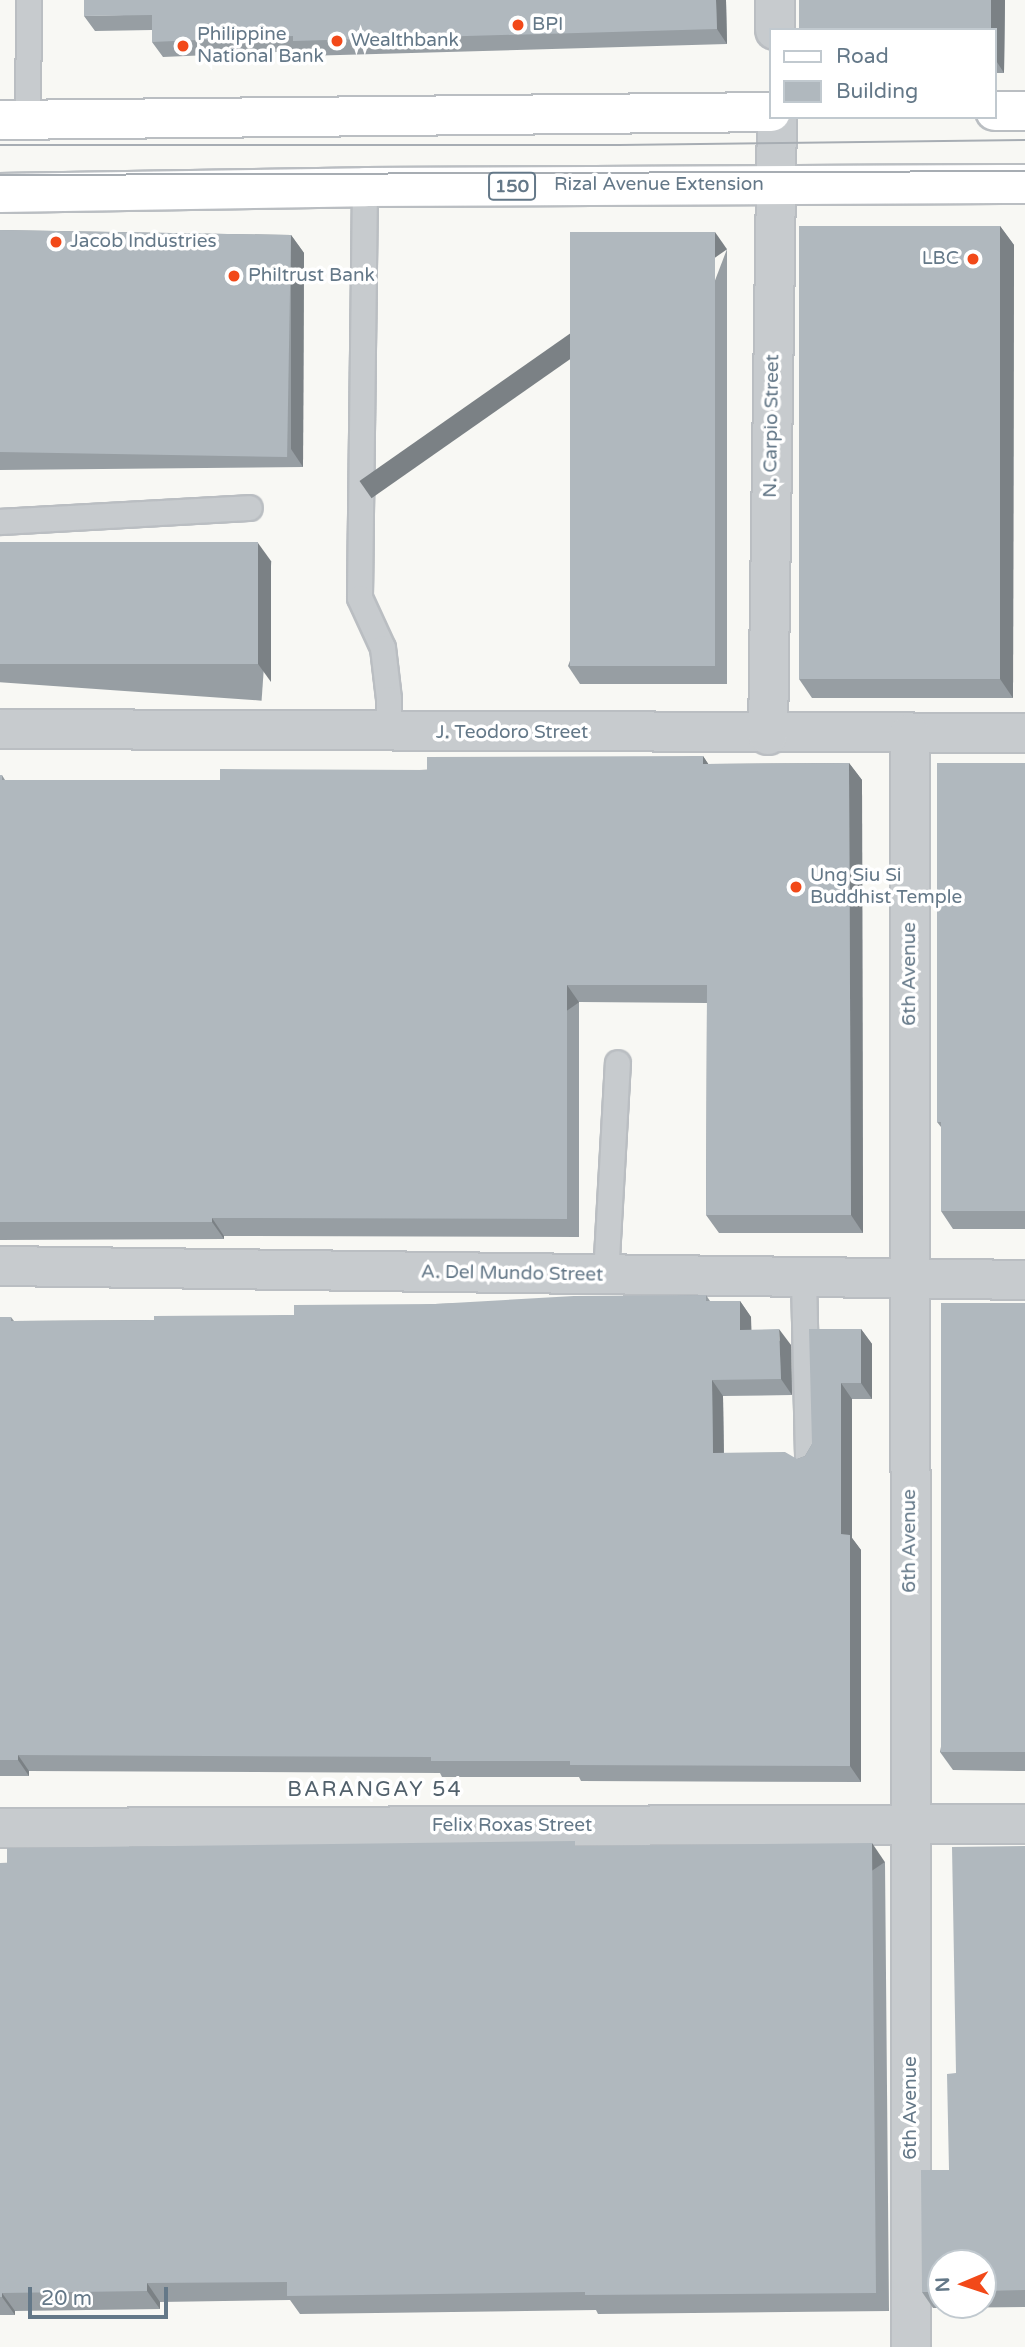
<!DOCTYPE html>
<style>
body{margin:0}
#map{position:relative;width:1025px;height:2347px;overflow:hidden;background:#f8f8f4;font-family:"Varela Round",sans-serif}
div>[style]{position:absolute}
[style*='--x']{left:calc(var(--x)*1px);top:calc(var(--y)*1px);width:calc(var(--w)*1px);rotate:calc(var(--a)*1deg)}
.roads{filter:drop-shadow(2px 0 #babec2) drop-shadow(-2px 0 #babec2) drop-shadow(0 2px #babec2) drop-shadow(0 -2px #babec2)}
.service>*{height:24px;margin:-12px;padding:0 12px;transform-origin:12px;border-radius:12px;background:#c7cbce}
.minor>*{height:38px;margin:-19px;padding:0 19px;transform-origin:19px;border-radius:19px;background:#c7cbce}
.primary>*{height:38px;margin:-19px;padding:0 19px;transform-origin:19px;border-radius:19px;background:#fff}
.tram>*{height:2px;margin:-1px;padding:0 1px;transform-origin:1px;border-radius:1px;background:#a7adb3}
.wall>*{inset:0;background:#979ea3;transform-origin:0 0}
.shaded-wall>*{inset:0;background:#7b8185;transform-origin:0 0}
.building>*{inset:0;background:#b0b8be;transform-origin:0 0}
.dots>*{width:19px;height:19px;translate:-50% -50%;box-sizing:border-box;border:4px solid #fff;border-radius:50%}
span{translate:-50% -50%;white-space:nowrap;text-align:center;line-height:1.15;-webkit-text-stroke:7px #fff;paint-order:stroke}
.shield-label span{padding:2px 5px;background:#fff;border:2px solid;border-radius:5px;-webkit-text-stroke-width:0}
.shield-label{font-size:18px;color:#647888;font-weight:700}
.poi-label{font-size:19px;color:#647888}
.left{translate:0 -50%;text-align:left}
.right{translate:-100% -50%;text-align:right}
.street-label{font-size:19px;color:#647888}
.neighbourhood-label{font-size:21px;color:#52616c;letter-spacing:2px}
.legend{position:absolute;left:769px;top:28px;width:228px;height:91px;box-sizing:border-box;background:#fff;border:2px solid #c1c9cf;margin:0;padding:9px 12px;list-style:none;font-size:21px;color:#647888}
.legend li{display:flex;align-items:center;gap:14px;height:35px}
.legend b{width:35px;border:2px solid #c1c9cf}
.north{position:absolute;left:927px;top:2249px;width:70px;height:70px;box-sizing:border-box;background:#fff;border:2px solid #c1c9cf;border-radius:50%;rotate:268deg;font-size:19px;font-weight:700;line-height:28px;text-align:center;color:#647888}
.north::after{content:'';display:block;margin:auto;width:24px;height:32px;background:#f24919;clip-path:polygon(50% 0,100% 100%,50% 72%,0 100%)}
.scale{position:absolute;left:28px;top:2287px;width:140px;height:32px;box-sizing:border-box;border:4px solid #647888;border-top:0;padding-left:9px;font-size:21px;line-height:24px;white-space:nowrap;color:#647888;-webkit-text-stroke:5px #fff;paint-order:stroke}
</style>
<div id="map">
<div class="roads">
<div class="service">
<i style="--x:28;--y:119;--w:119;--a:-89.5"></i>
<i style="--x:365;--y:187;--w:411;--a:90.7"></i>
<i style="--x:360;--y:598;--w:55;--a:65.3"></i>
<i style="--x:383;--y:648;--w:51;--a:83.3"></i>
<i style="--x:389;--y:699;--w:33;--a:90"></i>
<i style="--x:0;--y:522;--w:250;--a:-3.2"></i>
<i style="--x:606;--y:1276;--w:213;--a:-86.8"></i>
<i style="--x:804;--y:1279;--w:181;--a:88.7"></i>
</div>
<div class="minor">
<i style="--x:775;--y:0;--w:30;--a:90"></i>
<i style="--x:0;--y:729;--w:1025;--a:0.22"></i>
<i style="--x:910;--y:734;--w:1613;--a:89.96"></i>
<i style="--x:768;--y:735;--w:618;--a:-89.17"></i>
<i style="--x:0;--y:1266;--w:1025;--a:0.78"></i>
<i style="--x:0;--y:1828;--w:1025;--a:-0.22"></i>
</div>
<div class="primary">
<i style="--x:995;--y:111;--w:30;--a:0"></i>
<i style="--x:0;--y:120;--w:771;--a:-0.59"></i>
<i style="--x:0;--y:193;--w:365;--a:-0.9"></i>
<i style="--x:365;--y:187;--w:660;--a:-0.26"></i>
</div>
</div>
<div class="tram">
<i style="--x:0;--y:145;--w:620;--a:0"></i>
<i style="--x:620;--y:145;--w:405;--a:-0.7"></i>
<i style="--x:0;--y:175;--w:1025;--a:-0.22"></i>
</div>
<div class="wall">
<i style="clip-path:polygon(726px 0,727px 44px,304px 56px,300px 51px,163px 57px,152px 42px,152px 30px,95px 31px,84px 16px)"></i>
<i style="clip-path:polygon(799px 0,1005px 0,1004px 73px,995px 73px,995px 30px)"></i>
<i style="clip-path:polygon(1000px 226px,1014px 245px,1013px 698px,812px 698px,799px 679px)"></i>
<i style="clip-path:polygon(0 230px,291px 235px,304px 253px,303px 467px,0 470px)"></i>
<i style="clip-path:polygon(727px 249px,727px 684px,580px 684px,568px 666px)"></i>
<i style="left:0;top:542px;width:272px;height:140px;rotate:4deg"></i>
<i style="clip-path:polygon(703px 756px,708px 764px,849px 763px,862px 780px,863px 1233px,719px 1233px,706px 1215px,707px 1003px,579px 1002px,579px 1237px,224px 1236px,224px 1239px,0 1240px,0 775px,2px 775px,5px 780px,220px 780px)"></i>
<i style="clip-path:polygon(1025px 763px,1025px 1229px,953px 1229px,941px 1211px,941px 1127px,937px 1122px)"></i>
<i style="clip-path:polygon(706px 1295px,710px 1301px,740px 1301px,751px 1317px,751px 1330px,791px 1345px,792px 1395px,723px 1396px,724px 1453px,797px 1459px,805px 1456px,812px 1444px,861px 1329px,872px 1344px,872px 1399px,852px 1399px,852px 1538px,861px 1550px,861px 1782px,581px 1781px,579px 1777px,442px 1777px,440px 1773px,29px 1771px,29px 1776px,0 1776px,0 1317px,11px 1317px,14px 1321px,154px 1320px,294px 1315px,435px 1304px)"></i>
<i style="clip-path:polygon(1025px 1303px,1025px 1771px,953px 1770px,940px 1752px)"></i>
<i style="clip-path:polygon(579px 1846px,885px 1862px,889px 2311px,598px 2314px,596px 2310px,300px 2314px,290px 2300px,160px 2302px,160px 2309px,15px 2311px,15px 2315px,0 2315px,0 1863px)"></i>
<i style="clip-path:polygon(evenodd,1025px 1846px,1025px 2307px,933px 2308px,922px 2292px,949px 2170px,956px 2073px,1025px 1846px,941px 2263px,983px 2263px,983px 2305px,941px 2305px,941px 2263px)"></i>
</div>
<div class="shaded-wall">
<i style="clip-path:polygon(716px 0,726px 0,727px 44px,717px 29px)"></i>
<i style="clip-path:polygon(991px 0,1005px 0,1004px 73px,995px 59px,995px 30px,991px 30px)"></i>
<i style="clip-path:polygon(1000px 226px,1014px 245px,1013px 698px,1000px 679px)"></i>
<i style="left:715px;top:232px;width:21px;height:434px;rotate:55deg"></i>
<i style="clip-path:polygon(291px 235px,304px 253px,303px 467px,291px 449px)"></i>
<i style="clip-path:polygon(258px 543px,271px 561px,271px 682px,258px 664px)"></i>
<i style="clip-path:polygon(703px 756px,715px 774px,703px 764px)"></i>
<i style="clip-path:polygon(849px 763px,862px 780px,863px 1233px,851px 1215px)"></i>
<i style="left:567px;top:985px;width:21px;height:234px;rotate:55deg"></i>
<i style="clip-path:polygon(212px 1218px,224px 1236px,224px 1239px,212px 1222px)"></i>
<i style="clip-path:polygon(740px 1301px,751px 1317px,752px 1346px,740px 1330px)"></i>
<i style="clip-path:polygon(779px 1329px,791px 1345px,792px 1395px,781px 1379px)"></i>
<i style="clip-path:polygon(861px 1329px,872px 1344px,872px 1399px,861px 1383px)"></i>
<i style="clip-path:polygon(712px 1380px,723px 1396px,724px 1469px,713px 1453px)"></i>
<i style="clip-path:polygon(841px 1383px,852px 1399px,852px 1538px,861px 1550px,861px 1782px,850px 1766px,841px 1534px)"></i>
<i style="clip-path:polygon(18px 1755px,29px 1771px,29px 1776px,18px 1760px)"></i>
<i style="left:872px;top:1843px;width:23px;height:450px;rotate:56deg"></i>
<i style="clip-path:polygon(147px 2283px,160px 2302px,160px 2309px,147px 2291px)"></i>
<i style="clip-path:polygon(2px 2293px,15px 2311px,15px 2315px,2px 2297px)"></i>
</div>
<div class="building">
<i style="clip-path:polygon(84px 0,716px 0,717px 29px,293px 41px,293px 36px,152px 42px,152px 15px,84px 16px)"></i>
<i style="left:799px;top:0;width:192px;height:30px"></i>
<i style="left:799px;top:226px;width:201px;height:453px"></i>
<i style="left:0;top:230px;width:291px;height:222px;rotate:1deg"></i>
<i style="left:570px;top:232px;width:145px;height:434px"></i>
<i style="left:0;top:542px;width:258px;height:122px"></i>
<i style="clip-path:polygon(703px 756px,703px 764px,849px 763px,851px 1215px,706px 1215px,707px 985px,567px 985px,567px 1219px,212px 1218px,212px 1222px,0 1222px,0 775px,2px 775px,2px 780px,220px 780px,220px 769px,427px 770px,427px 757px)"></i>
<i style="clip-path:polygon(937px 763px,1025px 763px,1025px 1211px,941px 1211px,941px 1122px,937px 1122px)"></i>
<i style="clip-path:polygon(706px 1295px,706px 1301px,740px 1301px,740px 1330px,779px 1329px,781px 1379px,712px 1380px,713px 1453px,785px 1452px,797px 1459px,805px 1456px,812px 1444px,809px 1329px,861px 1329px,861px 1383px,841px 1383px,841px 1534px,850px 1535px,850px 1766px,570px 1765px,570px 1761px,431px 1761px,431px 1757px,18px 1755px,18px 1760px,0 1760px,0 1317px,11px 1317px,11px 1321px,154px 1320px,154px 1316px,294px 1315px,294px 1305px,435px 1304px,574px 1296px)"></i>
<i style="left:941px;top:1303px;width:84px;height:449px"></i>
<i style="clip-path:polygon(575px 1841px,575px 1846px,872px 1843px,876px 2293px,585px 2295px,585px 2292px,287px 2296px,287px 2282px,147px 2283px,147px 2291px,2px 2293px,2px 2297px,0 2297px,0 1863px,7px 1863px,7px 1848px)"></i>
<i style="clip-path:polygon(1025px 1846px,1025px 2290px,983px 2291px,983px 2263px,941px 2263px,941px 2292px,922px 2292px,921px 2170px,949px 2170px,947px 2074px,956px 2073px,952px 1847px)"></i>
</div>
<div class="dots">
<i style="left:518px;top:25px;background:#f24919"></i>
<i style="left:337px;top:41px;background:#f24919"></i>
<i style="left:183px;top:46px;background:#f24919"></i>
<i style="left:56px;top:242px;background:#f24919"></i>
<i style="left:973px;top:259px;background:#f24919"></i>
<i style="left:234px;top:276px;background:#f24919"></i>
<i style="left:796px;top:887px;background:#f24919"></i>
</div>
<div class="shield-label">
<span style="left:512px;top:186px">150</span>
</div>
<div class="poi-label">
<span class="left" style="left:532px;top:25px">BPI</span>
<span class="left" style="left:197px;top:46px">Philippine<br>National Bank</span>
<span class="left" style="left:351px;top:41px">Wealthbank</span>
<span class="left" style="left:70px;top:242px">Jacob Industries</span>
<span class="right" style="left:959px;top:259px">LBC</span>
<span class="left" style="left:248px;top:276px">Philtrust Bank</span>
<span class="left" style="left:810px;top:887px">Ung Siu Si<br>Buddhist Temple</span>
</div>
<div class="street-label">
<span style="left:659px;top:185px">Rizal Avenue Extension</span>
<span style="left:772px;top:426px;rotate:-89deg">N. Carpio Street</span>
<span style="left:512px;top:733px">J. Teodoro Street</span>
<span style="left:910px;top:974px;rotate:-90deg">6th Avenue</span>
<span style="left:512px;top:1274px;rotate:1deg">A. Del Mundo Street</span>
<span style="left:910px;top:1541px;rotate:-90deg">6th Avenue</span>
<span style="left:512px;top:1826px">Felix Roxas Street</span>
<span style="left:911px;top:2108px;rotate:-90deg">6th Avenue</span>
</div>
<div class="neighbourhood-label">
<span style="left:375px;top:1790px">BARANGAY 54</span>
</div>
<ul class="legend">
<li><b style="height:9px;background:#fff"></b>Road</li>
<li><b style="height:19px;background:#b0b8be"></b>Building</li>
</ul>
<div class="north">N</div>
<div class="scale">20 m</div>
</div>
